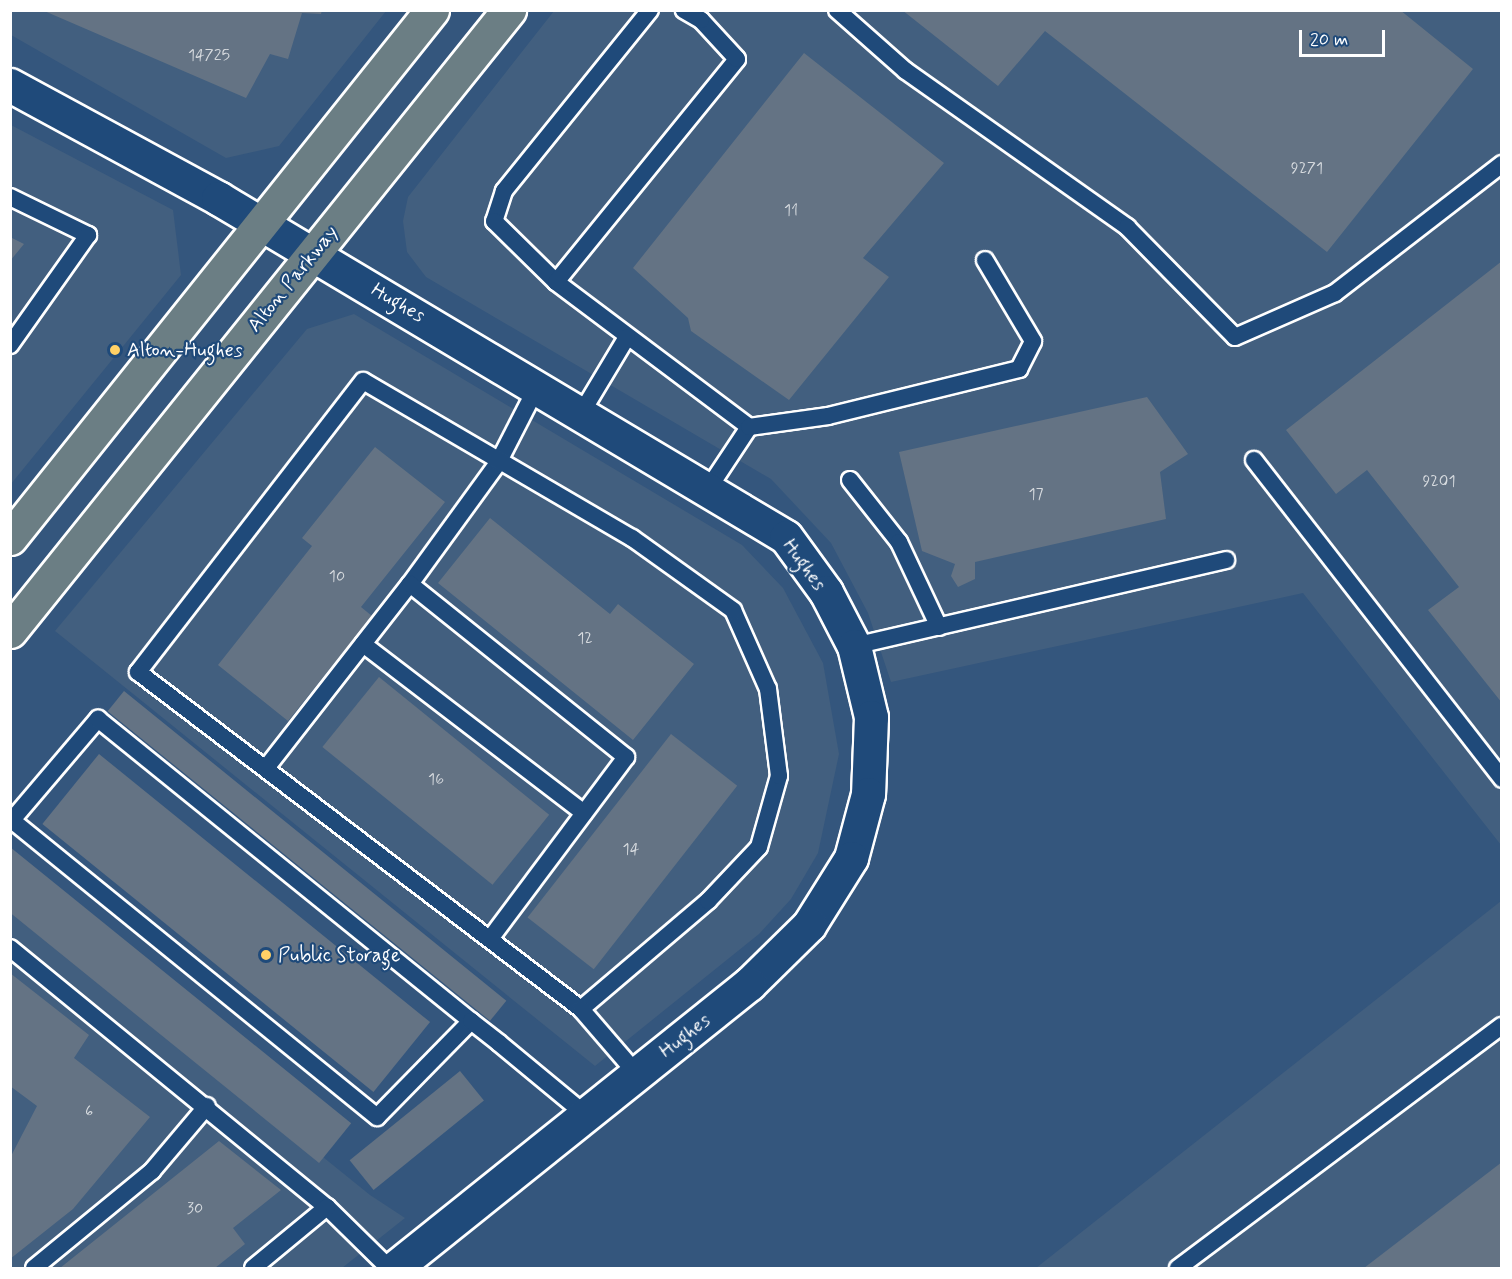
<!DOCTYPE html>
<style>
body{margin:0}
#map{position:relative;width:1512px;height:1279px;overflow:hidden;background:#34567d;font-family:Mynerve,sans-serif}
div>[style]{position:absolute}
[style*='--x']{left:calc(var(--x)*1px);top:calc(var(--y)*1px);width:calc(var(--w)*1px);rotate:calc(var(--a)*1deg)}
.built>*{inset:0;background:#425f7f}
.building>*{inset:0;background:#647384;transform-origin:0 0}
.roads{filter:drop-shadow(2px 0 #fff) drop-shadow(-2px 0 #fff) drop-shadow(0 2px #fff) drop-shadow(0 -2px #fff)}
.service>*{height:16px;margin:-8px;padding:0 8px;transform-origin:8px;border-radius:8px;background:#1f4a7a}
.tertiary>*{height:33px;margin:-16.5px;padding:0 16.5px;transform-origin:16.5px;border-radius:16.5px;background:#1f4a7a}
.primary>*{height:33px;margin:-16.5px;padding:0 16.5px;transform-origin:16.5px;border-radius:16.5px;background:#6b7e84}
.dots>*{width:16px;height:16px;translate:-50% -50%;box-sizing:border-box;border:3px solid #1f4a7a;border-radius:50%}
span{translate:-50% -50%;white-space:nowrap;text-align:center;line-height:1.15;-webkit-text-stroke:4.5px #1f4a7a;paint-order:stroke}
.number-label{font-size:16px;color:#d8dce0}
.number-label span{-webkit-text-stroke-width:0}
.street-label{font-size:20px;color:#fff}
.poi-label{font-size:20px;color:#fff}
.left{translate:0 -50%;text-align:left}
.frame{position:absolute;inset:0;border:12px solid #fff;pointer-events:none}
.scale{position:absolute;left:1299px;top:30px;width:86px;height:27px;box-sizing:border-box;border:3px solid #fff;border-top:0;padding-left:8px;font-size:18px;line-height:21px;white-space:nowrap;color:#fff;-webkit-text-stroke:4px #1f4a7a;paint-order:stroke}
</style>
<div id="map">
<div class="built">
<i style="clip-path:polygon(11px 11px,386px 11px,279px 146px,226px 158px,11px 35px)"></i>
<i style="clip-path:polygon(554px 11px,1501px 11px,1501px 845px,1303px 593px,891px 682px,868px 613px,831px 543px,771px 479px,426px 277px,407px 252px,403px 221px,408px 197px)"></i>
<i style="clip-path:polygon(11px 125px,173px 210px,181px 275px,11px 484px)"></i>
<i style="clip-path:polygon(354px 314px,742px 545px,783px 588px,823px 663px,839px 754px,818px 853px,791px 899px,759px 934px,595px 1066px,55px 631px,307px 329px)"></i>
<i style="clip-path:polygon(1501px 901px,1501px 1268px,1036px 1268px)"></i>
<i style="clip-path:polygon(10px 904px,370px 1195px,405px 1218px,342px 1268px,11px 1268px)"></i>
</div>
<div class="building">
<i style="clip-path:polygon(42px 10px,322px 10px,321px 14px,302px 13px,288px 59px,270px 54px,246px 98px)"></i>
<i style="clip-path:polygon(902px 10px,1400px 10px,1473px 69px,1327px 252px,1045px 31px,998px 86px)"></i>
<i style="clip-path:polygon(804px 53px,944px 163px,863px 258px,889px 277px,789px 400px,691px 331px,688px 318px,633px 268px)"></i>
<i style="clip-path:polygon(10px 237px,24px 244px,10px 261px)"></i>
<i style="clip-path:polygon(1502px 261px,1502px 703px,1428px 610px,1459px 587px,1367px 470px,1336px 494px,1286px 430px)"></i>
<i style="clip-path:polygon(1147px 397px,1188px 454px,1160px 472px,1166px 519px,975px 562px,975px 579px,958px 587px,951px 576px,955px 564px,922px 551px,899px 452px)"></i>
<i style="clip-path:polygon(375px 447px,445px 502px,361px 607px,372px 616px,288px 721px,218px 665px,312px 546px,302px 538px)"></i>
<i style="clip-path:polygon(490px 518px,610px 614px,618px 604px,694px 664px,633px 740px,438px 583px)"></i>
<i style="left:379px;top:677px;width:219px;height:90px;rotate:39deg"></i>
<i style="left:124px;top:691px;width:492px;height:26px;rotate:39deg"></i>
<i style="left:671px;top:734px;width:84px;height:233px;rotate:38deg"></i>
<i style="left:99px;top:754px;width:426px;height:90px;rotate:39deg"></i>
<i style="left:10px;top:847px;width:439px;height:51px;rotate:39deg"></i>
<i style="clip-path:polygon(10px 973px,89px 1035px,74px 1058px,150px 1117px,73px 1209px,10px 1259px,10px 1158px,37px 1106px,10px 1086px)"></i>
<i style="left:460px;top:1071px;width:38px;height:142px;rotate:51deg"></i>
<i style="clip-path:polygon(219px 1141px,281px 1190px,233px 1228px,245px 1244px,215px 1268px,60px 1268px)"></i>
<i style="clip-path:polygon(1502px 1162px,1502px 1268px,1364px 1268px)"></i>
</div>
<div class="roads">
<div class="service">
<i style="--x:650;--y:10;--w:233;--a:128.9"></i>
<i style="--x:504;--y:191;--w:32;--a:108"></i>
<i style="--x:494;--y:221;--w:87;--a:44.5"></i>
<i style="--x:556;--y:282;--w:241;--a:36.9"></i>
<i style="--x:837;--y:10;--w:92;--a:41.5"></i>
<i style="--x:906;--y:71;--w:271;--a:35.2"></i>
<i style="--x:1127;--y:227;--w:154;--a:45.5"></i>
<i style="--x:1235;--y:337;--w:109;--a:-23.7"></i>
<i style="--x:1335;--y:293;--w:211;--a:-37.7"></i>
<i style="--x:10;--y:197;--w:87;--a:26"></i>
<i style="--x:88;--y:235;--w:135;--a:125.3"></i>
<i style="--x:556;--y:282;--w:287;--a:-50.9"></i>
<i style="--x:737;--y:59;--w:53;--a:-132.7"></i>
<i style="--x:701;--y:20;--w:20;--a:-150"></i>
<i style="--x:582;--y:412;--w:87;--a:-59"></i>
<i style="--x:1254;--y:460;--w:404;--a:52.1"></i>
<i style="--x:850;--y:480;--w:79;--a:51.7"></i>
<i style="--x:899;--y:542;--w:94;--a:64.8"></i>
<i style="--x:708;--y:489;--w:74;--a:-56.5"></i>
<i style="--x:749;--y:427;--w:80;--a:-7.9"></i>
<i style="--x:828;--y:416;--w:197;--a:-13.8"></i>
<i style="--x:1019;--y:369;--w:31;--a:-63"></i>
<i style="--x:1033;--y:341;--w:94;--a:-120.7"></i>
<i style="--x:410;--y:584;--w:150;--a:-54"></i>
<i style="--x:498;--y:463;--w:88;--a:-62.9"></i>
<i style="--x:363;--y:644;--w:278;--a:37.4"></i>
<i style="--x:854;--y:646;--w:382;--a:-13"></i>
<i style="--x:266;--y:768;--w:234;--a:-52"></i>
<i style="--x:410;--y:584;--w:277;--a:38.7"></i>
<i style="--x:626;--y:757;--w:227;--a:126.8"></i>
<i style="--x:10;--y:948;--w:409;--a:39.3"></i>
<i style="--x:327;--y:1207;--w:87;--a:44.5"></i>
<i style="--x:581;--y:1009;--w:167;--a:-40.4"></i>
<i style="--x:708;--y:901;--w:74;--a:-46.6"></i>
<i style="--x:759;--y:847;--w:74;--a:-74.3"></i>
<i style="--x:779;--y:776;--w:88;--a:-97.2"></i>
<i style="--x:768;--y:689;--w:86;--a:-113.9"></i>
<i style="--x:733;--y:610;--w:124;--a:-144.5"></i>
<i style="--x:632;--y:538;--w:311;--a:-149.7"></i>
<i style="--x:363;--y:381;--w:368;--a:127.7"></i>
<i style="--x:138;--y:672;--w:557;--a:37.26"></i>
<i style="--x:581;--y:1009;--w:86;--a:49.3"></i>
<i style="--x:471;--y:1021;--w:134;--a:134.4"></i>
<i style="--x:377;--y:1117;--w:471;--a:-140.9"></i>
<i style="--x:12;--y:820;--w:133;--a:-49.6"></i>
<i style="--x:98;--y:719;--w:480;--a:39"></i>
<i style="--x:471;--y:1021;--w:36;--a:38"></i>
<i style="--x:499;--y:1043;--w:113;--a:39.6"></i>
<i style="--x:34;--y:1268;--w:153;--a:-39.4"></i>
<i style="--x:152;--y:1171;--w:85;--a:-49.8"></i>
<i style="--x:253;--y:1268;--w:96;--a:-39.5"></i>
<i style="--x:1178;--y:1268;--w:404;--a:-36.8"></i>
</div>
<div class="tertiary">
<i style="--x:10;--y:85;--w:237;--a:28.5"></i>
<i style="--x:218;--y:198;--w:661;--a:30.83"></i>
<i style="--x:786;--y:537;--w:68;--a:54"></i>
<i style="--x:826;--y:592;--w:61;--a:62.6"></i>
<i style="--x:854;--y:646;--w:73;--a:76.5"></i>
<i style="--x:871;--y:717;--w:77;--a:92.2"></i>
<i style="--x:868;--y:794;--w:66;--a:104.9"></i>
<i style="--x:851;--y:858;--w:79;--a:122.1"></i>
<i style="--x:809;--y:925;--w:84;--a:135.5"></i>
<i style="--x:749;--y:984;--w:455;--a:141.3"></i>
</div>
<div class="primary">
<i style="--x:10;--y:538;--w:676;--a:-51.37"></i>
<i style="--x:10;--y:631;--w:797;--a:-51.22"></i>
</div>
</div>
<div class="dots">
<i style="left:115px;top:350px;background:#ffd166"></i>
<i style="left:266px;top:955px;background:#ffd166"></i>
</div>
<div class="number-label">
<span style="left:209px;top:56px">14725</span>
<span style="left:1307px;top:169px">9271</span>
<span style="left:791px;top:211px">11</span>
<span style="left:1439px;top:482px">9201</span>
<span style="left:1036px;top:495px">17</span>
<span style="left:337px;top:577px">10</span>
<span style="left:585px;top:639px">12</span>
<span style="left:436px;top:780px">16</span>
<span style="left:631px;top:850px">14</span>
<span style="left:89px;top:1112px">6</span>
<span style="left:195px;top:1209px">30</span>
</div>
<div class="street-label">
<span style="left:293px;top:279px;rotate:-51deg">Alton Parkway</span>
<span style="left:398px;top:303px;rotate:30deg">Hughes</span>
<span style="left:804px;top:565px;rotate:53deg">Hughes</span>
<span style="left:685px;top:1036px;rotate:-39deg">Hughes</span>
</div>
<div class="poi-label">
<span class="left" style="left:127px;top:350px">Alton-Hughes</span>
<span class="left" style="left:278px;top:955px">Public Storage</span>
</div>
<div class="frame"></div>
<div class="scale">20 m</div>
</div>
